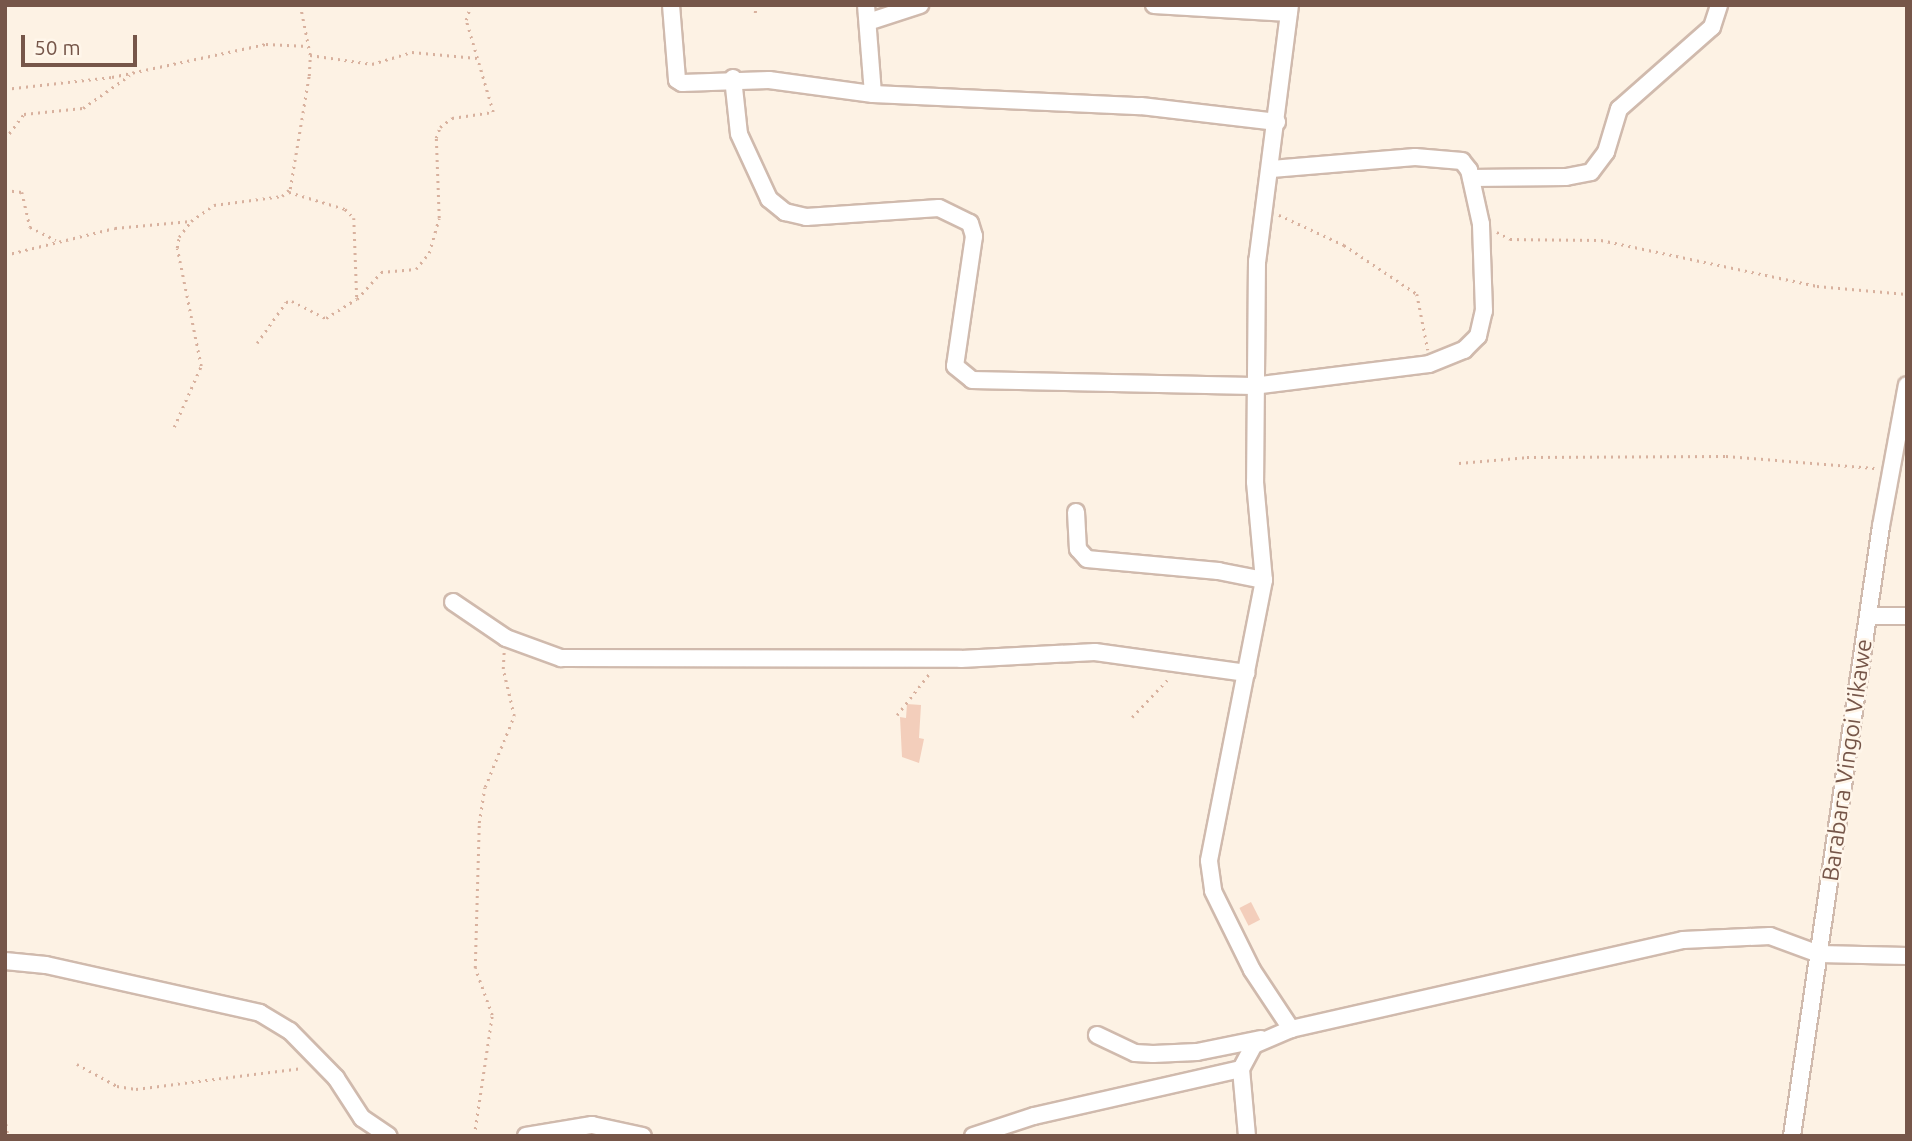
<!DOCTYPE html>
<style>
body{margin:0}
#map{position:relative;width:1912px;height:1141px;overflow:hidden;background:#fdf2e4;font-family:Ubuntu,sans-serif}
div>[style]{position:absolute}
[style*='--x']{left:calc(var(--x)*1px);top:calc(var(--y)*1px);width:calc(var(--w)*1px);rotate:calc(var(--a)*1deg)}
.building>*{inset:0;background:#f3cebb;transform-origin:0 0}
.path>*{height:2.5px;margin-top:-1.25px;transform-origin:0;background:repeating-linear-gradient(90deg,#d8b19e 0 2px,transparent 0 7px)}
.roads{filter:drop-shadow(2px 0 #d0baad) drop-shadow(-2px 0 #d0baad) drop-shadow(0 2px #d0baad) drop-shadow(0 -2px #d0baad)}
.minor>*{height:16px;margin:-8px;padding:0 8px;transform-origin:8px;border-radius:8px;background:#fff}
span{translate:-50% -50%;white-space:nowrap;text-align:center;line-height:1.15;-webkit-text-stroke:5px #fff6ea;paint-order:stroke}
.street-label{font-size:23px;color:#765649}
.frame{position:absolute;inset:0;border:7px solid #765649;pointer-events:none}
.scale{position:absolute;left:21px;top:35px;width:116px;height:32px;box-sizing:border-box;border:4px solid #765649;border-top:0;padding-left:9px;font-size:21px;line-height:24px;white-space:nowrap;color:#765649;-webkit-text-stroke:5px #fff6ea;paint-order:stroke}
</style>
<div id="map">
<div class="building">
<i style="clip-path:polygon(907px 704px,921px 705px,919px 738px,924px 739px,919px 763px,902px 757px,900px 717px,906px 718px)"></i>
<i style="left:1251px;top:902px;width:20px;height:13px;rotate:63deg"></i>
</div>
<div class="path">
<i style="--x:755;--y:13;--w:8;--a:-83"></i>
<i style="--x:310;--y:55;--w:63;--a:8.3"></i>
<i style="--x:372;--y:64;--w:42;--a:-16.7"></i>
<i style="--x:412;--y:52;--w:65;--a:5.3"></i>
<i style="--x:5;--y:89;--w:108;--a:-6.4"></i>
<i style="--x:112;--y:77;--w:157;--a:-12.1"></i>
<i style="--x:266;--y:44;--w:42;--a:2.7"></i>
<i style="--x:5;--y:139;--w:31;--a:-53"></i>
<i style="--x:24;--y:114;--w:59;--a:-5.8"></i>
<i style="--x:83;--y:108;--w:57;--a:-35.1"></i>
<i style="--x:5;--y:190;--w:17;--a:7"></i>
<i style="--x:22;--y:192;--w:36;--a:77"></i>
<i style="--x:30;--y:227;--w:29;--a:27"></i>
<i style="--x:289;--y:192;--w:59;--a:16.9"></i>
<i style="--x:345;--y:209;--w:13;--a:45"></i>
<i style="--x:354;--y:218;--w:81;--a:87.9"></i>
<i style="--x:1279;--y:215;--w:72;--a:24.8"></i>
<i style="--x:1344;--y:245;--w:88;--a:33.9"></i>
<i style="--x:1417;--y:294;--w:57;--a:78.9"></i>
<i style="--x:1497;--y:232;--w:15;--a:28"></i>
<i style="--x:1510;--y:239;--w:91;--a:0.6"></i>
<i style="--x:1601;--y:240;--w:221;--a:12"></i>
<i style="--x:1817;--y:286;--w:90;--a:5.1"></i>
<i style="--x:5;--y:255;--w:113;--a:-13.8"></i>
<i style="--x:115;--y:228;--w:76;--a:-5.3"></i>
<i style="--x:257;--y:343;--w:50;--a:-54.7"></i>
<i style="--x:286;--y:302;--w:6;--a:-9"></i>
<i style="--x:292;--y:301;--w:38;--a:27"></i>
<i style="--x:326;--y:318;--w:36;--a:-32"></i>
<i style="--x:357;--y:299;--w:36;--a:-48"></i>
<i style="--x:381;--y:272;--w:35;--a:-5"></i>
<i style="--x:416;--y:269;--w:21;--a:-51"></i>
<i style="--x:429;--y:253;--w:36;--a:-74"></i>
<i style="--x:439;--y:218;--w:80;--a:-92.1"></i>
<i style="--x:436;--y:138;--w:12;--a:-70"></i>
<i style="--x:440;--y:127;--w:15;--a:-37"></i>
<i style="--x:452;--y:118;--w:41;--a:-8.3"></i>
<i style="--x:493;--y:112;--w:96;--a:-106.4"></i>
<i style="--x:466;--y:20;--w:16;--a:-72"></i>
<i style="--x:174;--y:427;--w:67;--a:-66.1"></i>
<i style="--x:201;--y:366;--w:120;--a:-101.5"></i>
<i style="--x:177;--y:248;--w:11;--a:-80"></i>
<i style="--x:179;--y:237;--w:20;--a:-53"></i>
<i style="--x:191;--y:221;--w:28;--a:-35"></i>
<i style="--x:214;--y:205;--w:69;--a:-7.5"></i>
<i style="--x:282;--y:196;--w:11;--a:-41"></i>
<i style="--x:290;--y:189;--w:115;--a:-80.5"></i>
<i style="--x:309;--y:76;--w:21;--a:-87"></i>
<i style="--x:310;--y:55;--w:51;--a:-101.3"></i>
<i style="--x:1459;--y:463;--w:68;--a:-5"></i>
<i style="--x:1527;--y:457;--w:199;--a:-0.3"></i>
<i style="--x:1726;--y:456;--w:149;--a:4.6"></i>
<i style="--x:897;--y:715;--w:52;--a:-52"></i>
<i style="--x:1132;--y:717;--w:52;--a:-46.5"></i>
<i style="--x:77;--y:1064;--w:46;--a:28.8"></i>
<i style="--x:117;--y:1086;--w:19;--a:9"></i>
<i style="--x:136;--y:1089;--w:168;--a:-7.2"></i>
<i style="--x:5;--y:1117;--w:19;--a:81"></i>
<i style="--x:474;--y:1136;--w:122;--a:-81.5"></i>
<i style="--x:492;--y:1015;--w:50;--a:-109.9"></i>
<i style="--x:475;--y:968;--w:145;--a:-88.4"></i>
<i style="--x:479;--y:823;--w:36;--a:-81"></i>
<i style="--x:485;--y:787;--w:77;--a:-67.8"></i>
<i style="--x:514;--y:716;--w:48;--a:-103.2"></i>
<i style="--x:503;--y:669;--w:17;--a:-87"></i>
</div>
<div class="roads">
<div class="minor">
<i style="--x:671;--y:5;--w:75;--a:85.4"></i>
<i style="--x:677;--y:80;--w:6;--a:31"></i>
<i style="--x:682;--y:83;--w:87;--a:-2"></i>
<i style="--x:769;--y:80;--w:105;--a:7.7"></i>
<i style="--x:873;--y:94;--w:268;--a:2.6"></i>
<i style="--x:1141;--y:106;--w:137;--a:6.7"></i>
<i style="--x:866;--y:5;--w:89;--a:85.5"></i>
<i style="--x:1154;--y:5;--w:135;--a:3.4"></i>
<i style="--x:1290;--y:5;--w:258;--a:97.3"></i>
<i style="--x:1257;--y:261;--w:221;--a:90.5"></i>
<i style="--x:1255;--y:482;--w:98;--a:84.8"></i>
<i style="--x:1264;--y:580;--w:286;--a:101.1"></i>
<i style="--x:1209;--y:861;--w:30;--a:82"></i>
<i style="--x:1213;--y:891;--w:88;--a:63.7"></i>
<i style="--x:1252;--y:970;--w:71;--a:56.5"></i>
<i style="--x:1291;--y:1029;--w:402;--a:-12.8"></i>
<i style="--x:1683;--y:940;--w:87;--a:-2.6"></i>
<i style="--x:1770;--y:936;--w:52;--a:20.2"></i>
<i style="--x:1819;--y:954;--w:88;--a:1.3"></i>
<i style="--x:868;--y:22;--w:55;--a:-18.1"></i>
<i style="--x:733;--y:78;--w:56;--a:83.9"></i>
<i style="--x:739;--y:134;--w:72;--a:65.2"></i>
<i style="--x:769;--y:199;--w:21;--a:39"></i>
<i style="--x:785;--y:212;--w:22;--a:13"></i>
<i style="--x:806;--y:217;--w:133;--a:-3.9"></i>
<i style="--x:939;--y:208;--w:34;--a:26"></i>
<i style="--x:970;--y:223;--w:14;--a:73"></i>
<i style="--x:974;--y:236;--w:131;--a:98.3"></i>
<i style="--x:955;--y:366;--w:22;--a:39"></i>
<i style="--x:972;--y:380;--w:281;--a:1.2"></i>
<i style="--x:1253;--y:386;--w:177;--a:-7.1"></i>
<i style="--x:1429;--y:364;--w:38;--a:-22"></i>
<i style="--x:1464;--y:350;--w:20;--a:-45"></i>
<i style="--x:1478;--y:336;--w:26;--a:-77"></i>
<i style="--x:1484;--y:311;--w:87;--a:-92"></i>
<i style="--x:1481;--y:224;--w:55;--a:-102.5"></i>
<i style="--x:1469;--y:170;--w:11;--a:-128"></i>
<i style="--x:1462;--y:161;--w:47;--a:-175.1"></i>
<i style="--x:1415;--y:157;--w:144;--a:175.2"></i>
<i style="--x:1471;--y:178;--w:95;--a:-0.6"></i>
<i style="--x:1566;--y:177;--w:25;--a:-11"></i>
<i style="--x:1591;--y:172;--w:25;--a:-53"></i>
<i style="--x:1606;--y:152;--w:45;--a:-73.2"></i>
<i style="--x:1619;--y:109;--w:124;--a:-41.4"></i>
<i style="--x:1712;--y:27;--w:23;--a:-72"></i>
<i style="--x:1076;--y:512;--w:37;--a:87"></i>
<i style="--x:1078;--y:549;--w:13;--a:48"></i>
<i style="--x:1087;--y:559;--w:132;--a:5.2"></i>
<i style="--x:1218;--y:571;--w:47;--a:11.1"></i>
<i style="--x:453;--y:602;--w:64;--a:34.2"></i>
<i style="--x:506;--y:638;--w:59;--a:20"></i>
<i style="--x:561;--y:658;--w:400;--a:0.1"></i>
<i style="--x:961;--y:659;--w:134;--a:-3"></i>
<i style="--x:1095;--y:652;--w:153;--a:7.9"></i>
<i style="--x:1869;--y:616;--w:38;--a:0"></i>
<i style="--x:5;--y:961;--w:41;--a:5.6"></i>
<i style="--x:46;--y:965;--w:219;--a:12.6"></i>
<i style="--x:260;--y:1013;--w:35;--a:31"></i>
<i style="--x:290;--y:1031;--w:66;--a:45.6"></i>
<i style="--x:336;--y:1078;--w:48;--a:57"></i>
<i style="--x:362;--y:1118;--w:32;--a:34"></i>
<i style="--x:1097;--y:1035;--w:42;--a:25.3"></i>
<i style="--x:1135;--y:1053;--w:18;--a:3"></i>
<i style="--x:1153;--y:1054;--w:44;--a:-2.6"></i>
<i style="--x:1197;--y:1052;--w:65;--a:-11.5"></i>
<i style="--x:1241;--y:1069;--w:67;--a:84.9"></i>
<i style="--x:526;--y:1136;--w:67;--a:-9.5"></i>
<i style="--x:592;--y:1125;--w:52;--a:12.2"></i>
<i style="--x:973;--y:1136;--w:64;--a:-18.2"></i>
<i style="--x:1034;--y:1116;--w:212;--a:-12.8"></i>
<i style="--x:1241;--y:1069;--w:27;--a:-62"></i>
<i style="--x:1254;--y:1045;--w:40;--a:-23.4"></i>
<i style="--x:1792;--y:1136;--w:616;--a:-81.7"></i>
<i style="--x:1881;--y:526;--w:143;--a:-79.6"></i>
</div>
</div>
<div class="street-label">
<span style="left:1847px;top:760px;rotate:-82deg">Barabara Vingoi Vikawe</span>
</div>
<div class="frame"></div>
<div class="scale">50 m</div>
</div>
